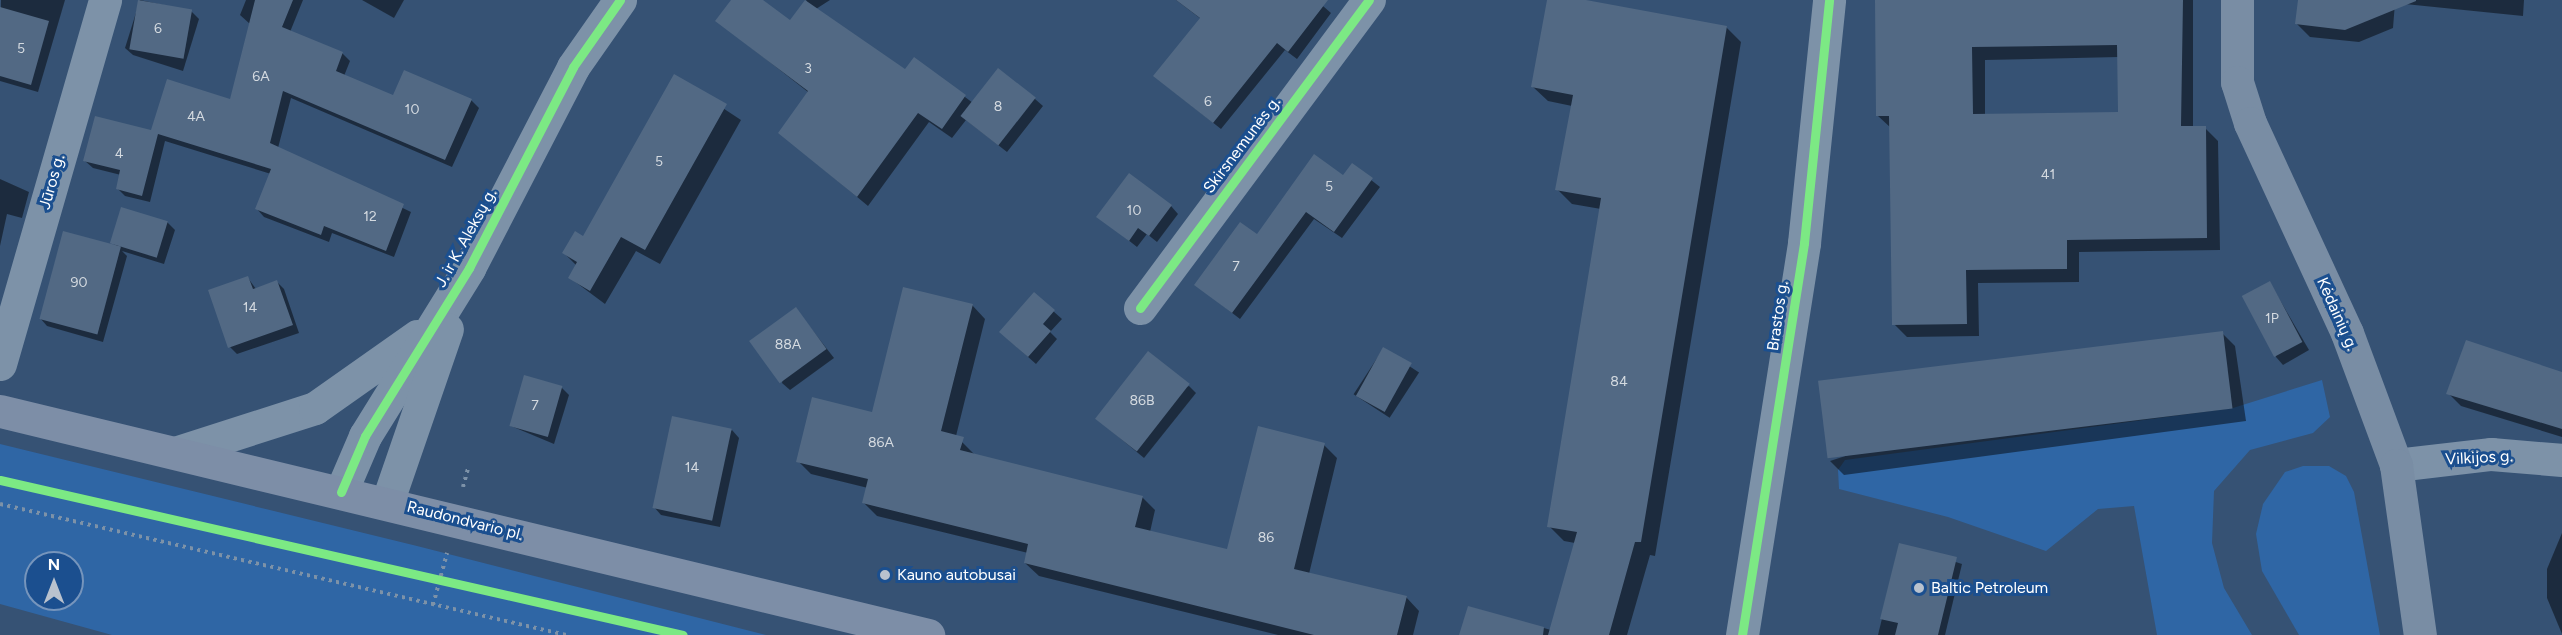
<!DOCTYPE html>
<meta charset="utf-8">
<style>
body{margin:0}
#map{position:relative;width:2562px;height:635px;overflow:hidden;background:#365274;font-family:Figtree,sans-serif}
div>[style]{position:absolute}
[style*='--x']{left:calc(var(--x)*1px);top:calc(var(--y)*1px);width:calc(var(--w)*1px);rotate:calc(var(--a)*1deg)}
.green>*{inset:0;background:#2f66a5}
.shadow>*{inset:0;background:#0007;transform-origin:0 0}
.building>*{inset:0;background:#526984;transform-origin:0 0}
.path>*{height:4px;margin-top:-2px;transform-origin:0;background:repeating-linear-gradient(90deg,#7d92a8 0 3px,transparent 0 7.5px)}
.minor>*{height:33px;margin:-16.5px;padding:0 16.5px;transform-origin:16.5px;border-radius:16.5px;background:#7d92a8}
.secondary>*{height:33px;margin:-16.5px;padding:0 16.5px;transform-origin:16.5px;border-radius:16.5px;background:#798da4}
.primary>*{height:33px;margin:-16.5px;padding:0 16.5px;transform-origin:16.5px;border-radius:16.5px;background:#7d8ea7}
.cycleway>*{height:9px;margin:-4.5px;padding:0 4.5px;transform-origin:4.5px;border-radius:4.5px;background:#7ce984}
.dots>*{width:16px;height:16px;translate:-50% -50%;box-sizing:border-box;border:3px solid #1b4f8f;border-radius:50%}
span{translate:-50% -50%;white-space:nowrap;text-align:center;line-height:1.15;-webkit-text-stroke:6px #1b4f8f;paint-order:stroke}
.number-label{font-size:14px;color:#d4dae0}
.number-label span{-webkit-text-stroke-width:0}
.street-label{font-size:16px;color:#fff}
.poi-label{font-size:16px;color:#fff}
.left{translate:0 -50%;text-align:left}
.north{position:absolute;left:24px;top:551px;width:60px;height:60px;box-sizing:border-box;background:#1b4f8f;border:2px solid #7695bc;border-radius:50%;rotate:0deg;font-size:16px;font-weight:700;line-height:24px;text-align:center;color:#fff}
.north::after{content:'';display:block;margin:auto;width:21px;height:27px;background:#b9c2ce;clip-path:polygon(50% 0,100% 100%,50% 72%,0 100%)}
</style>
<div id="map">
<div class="green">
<i style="clip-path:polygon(2322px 380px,2330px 417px,2313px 433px,2250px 450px,2214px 491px,2212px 543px,2224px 588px,2252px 635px,2157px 635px,2134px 506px,2098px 509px,2046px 551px,1948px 517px,1839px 489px,1838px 470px,1845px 460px,2233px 408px)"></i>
<i style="clip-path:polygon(evenodd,0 444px,417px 546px,766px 635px,112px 635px,0 604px,0 444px,36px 563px,72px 563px,72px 599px,36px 599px,36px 563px)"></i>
<i style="clip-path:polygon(2303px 466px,2329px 466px,2346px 476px,2354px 492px,2380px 635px,2299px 635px,2262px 571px,2256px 534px,2263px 504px,2285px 472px)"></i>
</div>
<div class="shadow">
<i style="clip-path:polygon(1px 0,65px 0,38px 92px,0 81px)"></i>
<i style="clip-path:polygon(140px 0,191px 11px,199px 19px,183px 71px,133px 55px,125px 48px)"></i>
<i style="clip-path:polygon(246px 0,303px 0,290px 32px,342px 53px,350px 61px,344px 76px,393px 97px,471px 100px,479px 108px,452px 167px,291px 98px,278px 148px,411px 212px,394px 257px,332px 233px,329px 242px,264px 217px,257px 209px,271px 174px,165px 141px,150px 202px,125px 196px,117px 188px,121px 175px,93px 168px,85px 161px,231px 101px,250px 24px,240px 15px)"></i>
<i style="clip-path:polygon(362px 0,404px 0,394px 18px)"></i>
<i style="clip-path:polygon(733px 0,760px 0,844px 63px,806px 0,830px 0,816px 9px,906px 71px,914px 59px,973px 103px,1035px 99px,1043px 106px,1007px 152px,966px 120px,952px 138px,929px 122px,868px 206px,780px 133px,808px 92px,717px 21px)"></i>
<i style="clip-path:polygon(1176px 0,1316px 0,1331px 13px,1297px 59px,1285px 50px,1221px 129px,1163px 83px,1201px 19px)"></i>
<i style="clip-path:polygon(1549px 0,1578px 0,1726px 27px,1741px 42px,1655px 556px,1650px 555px,1627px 635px,1461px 635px,1469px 607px,1551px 630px,1575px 543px,1564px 541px,1549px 526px,1601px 209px,1572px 204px,1557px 189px,1572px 106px,1548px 101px,1533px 87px)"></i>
<i style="clip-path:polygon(evenodd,1876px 0,2193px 0,2193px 128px,2205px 128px,2218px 141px,2220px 250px,2079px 252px,2079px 282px,1978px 283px,1979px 336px,1907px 337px,1894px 324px,1891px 128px,1878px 116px,1876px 0,2119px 57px,2120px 113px,1985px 115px,1985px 60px,2119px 57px)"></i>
<i style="clip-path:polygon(2300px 0,2524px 0,2523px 16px,2395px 3px,2393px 28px,2359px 42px,2310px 37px,2297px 24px)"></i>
<i style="clip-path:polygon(674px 76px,741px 120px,660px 264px,636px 251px,605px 304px,570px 278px,577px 266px,564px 253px,583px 238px)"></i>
<i style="clip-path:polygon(1352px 165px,1380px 187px,1342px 238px,1314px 219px,1240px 319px,1196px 285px,1344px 177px)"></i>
<i style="clip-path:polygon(0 179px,29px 192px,22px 218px,7px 214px,0 246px)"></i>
<i style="clip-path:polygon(1171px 206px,1178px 214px,1157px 242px,1147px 234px,1137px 247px,1098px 216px)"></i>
<i style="clip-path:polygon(167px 222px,175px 230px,164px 264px,122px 251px,127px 256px,103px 342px,47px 326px,40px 318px,118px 248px,112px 242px)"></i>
<i style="clip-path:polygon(248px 278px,256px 289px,276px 281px,284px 289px,299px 333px,237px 354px,230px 347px)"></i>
<i style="clip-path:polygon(2270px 283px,2309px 350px,2283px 365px,2276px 357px)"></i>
<i style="clip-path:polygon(1034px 294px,1062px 319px,1050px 332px,1057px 339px,1036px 364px,1009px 340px)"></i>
<i style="clip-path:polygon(972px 305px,985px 319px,956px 436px,975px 455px,1142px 497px,1155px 510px,1150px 532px,1228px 551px,1324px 445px,1337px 458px,1309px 574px,1406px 597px,1419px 611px,1413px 635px,1278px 635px,1039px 576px,1025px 563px,1028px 553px,877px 516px,864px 503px,868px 488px,811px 474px,798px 461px,873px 414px)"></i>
<i style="clip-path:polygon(796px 309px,834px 358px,790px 390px,782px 383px)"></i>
<i style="clip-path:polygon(2222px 333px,2235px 346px,2246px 421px,1844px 475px,1830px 461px)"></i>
<i style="left:1383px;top:349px;width:43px;height:54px;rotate:33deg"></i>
<i style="clip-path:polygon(2562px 374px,2562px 437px,2461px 406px,2448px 393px)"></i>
<i style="clip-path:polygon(1189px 386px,1196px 393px,1144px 458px,1096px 418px)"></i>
<i style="clip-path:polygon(561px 387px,569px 395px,554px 444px,511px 426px)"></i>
<i style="clip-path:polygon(732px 430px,739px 438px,720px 527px,661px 515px,654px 507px)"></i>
<i style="clip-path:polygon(2562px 533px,2562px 634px,2547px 598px,2547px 569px)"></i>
<i style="clip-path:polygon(1900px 544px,1962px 564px,1945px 635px,1878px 635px)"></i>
</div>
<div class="building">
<i style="left:138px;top:0;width:55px;height:50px;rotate:10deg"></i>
<i style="clip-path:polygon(255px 0,293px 0,282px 27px,343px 52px,336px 71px,393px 95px,404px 70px,472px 99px,445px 160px,283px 91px,270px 143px,404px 204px,386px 251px,324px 226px,321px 235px,255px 209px,271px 169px,158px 134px,142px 196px,116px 189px,120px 170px,83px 161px,95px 116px,151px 130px,167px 79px,230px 99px)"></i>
<i style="clip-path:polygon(731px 0,763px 0,790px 20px,805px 0,905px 69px,914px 57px,966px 95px,942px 129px,918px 113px,857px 197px,778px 133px,808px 91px,715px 21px)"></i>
<i style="clip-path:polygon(1176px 0,1328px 0,1288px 52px,1277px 43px,1213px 123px,1153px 76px,1200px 18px)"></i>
<i style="clip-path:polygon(1547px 0,1586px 0,1727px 26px,1641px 542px,1635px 542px,1609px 635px,1548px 635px,1577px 532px,1547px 527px,1601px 198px,1555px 190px,1573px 95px,1531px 87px)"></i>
<i style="clip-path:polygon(evenodd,1875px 0,2183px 0,2181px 126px,2206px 126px,2207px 238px,2067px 240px,2067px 269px,1966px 270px,1967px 324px,1892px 325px,1889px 116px,1876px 116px,1875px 0,2117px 45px,2118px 112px,1973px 114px,1972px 47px,2117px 45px)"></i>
<i style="clip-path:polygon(2298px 0,2416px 0,2416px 1px,2345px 30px,2295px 24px)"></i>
<i style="clip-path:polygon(0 7px,49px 21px,31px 85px,0 76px)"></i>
<i style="left:998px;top:68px;width:48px;height:61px;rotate:38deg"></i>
<i style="clip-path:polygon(674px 74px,727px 104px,645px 250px,621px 237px,590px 291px,568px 278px,577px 262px,562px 253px,575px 231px,583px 236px)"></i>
<i style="clip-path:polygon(1314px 154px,1343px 175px,1352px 163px,1373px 178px,1334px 232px,1306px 212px,1232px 313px,1194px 285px,1240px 222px,1257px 234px)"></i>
<i style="clip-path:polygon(1129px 173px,1172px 205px,1149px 236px,1138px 228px,1129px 241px,1096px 217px)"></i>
<i style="left:121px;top:207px;width:49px;height:38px;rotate:17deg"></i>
<i style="left:63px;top:231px;width:60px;height:91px;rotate:15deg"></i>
<i style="clip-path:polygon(248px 276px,253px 289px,277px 280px,293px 325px,228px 348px,208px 290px)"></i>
<i style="left:2270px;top:281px;width:69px;height:32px;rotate:62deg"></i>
<i style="clip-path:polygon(903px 287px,973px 304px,941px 431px,964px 437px,960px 450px,1143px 496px,1135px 527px,1227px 549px,1258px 426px,1325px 443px,1294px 569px,1407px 596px,1397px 635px,1314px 635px,1024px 563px,1028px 544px,862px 503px,868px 479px,796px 462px,812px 397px,872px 412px)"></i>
<i style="clip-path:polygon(1034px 292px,1055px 310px,1043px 324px,1051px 331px,1028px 357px,999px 332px)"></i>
<i style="left:796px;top:307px;width:52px;height:58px;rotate:54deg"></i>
<i style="left:2223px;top:331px;width:78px;height:408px;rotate:83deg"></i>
<i style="clip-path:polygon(2466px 340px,2562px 372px,2562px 429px,2446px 394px)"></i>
<i style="left:1383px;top:347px;width:33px;height:56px;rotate:29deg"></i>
<i style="left:1148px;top:351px;width:53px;height:86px;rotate:38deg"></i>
<i style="left:524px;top:375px;width:40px;height:53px;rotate:16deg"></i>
<i style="left:672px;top:416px;width:61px;height:94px;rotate:12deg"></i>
<i style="clip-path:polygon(1899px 543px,1957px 557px,1938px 635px,1895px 635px,1898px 623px,1880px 619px)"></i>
<i style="clip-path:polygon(1468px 606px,1544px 627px,1543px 635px,1459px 635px)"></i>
</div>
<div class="path">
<i style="--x:463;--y:487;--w:20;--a:-75"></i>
<i style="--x:0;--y:504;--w:581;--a:13.03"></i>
<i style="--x:433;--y:605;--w:54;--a:-74.9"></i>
</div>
<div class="minor">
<i style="--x:1140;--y:308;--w:384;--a:-53.4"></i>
<i style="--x:0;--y:364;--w:379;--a:-73.9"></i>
<i style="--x:178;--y:452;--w:144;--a:-17.8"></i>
<i style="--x:315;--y:408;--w:125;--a:-35.2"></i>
<i style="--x:2396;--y:465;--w:96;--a:-6.6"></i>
<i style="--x:2491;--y:454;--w:71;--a:4.8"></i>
<i style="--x:341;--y:492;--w:61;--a:-66.8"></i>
<i style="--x:365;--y:436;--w:198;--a:-58.2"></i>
<i style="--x:469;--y:268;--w:226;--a:-62.6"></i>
<i style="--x:573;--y:67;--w:82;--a:-55"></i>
<i style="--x:387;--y:503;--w:184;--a:-71"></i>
<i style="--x:1742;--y:635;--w:397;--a:-81"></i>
<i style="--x:1804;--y:243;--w:244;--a:-84.1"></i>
</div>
<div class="secondary">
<i style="--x:2237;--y:0;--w:82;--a:90"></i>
<i style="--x:2237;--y:82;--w:43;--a:72.4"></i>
<i style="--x:2250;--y:123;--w:231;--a:65.2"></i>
<i style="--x:2347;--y:333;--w:141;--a:69.6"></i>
<i style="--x:2396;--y:465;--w:172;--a:82"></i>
</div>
<div class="primary">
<i style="--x:0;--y:411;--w:955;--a:13.57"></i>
</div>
<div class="cycleway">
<i style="--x:1140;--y:308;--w:384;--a:-53.4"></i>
<i style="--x:0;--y:480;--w:700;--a:12.79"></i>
<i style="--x:341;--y:492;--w:61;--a:-66.8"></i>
<i style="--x:365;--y:436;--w:198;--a:-58.2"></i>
<i style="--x:469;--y:268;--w:226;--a:-62.6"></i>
<i style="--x:573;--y:67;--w:82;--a:-55"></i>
<i style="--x:1742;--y:635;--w:397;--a:-81"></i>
<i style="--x:1804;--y:243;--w:244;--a:-84.1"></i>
</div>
<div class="dots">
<i style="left:885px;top:575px;background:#b9c2ce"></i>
<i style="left:1919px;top:588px;background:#b9c2ce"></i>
</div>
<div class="number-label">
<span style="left:158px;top:29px">6</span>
<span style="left:21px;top:49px">5</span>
<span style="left:808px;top:69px">3</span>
<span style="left:261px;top:77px">6A</span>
<span style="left:1208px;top:102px">6</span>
<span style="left:998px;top:107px">8</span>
<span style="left:412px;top:110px">10</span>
<span style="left:196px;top:117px">4A</span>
<span style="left:119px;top:154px">4</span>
<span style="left:659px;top:162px">5</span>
<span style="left:2048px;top:175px">41</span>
<span style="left:1329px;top:187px">5</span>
<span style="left:1134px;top:211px">10</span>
<span style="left:370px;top:217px">12</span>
<span style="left:1236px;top:267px">7</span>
<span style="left:79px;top:283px">90</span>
<span style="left:250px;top:308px">14</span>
<span style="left:2272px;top:319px">1P</span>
<span style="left:788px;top:345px">88A</span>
<span style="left:1619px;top:382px">84</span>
<span style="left:1142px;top:401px">86B</span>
<span style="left:535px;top:406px">7</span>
<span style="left:881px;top:443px">86A</span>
<span style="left:692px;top:468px">14</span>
<span style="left:1266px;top:538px">86</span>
</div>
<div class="street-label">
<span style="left:1242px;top:145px;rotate:-53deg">Skirsnemunės g.</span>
<span style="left:52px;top:182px;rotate:-74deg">Jūros g.</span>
<span style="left:466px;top:238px;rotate:-61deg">J. ir K. Aleksų g.</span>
<span style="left:2337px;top:314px;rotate:66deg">Kėdainių g.</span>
<span style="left:1778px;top:316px;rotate:-82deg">Brastos g.</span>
<span style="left:2479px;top:458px;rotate:-3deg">Vilkijos g.</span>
<span style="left:465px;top:521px;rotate:14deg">Raudondvario pl.</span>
</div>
<div class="poi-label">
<span class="left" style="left:897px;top:575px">Kauno autobusai</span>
<span class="left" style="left:1931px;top:588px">Baltic Petroleum</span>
</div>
<div class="north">N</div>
</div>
